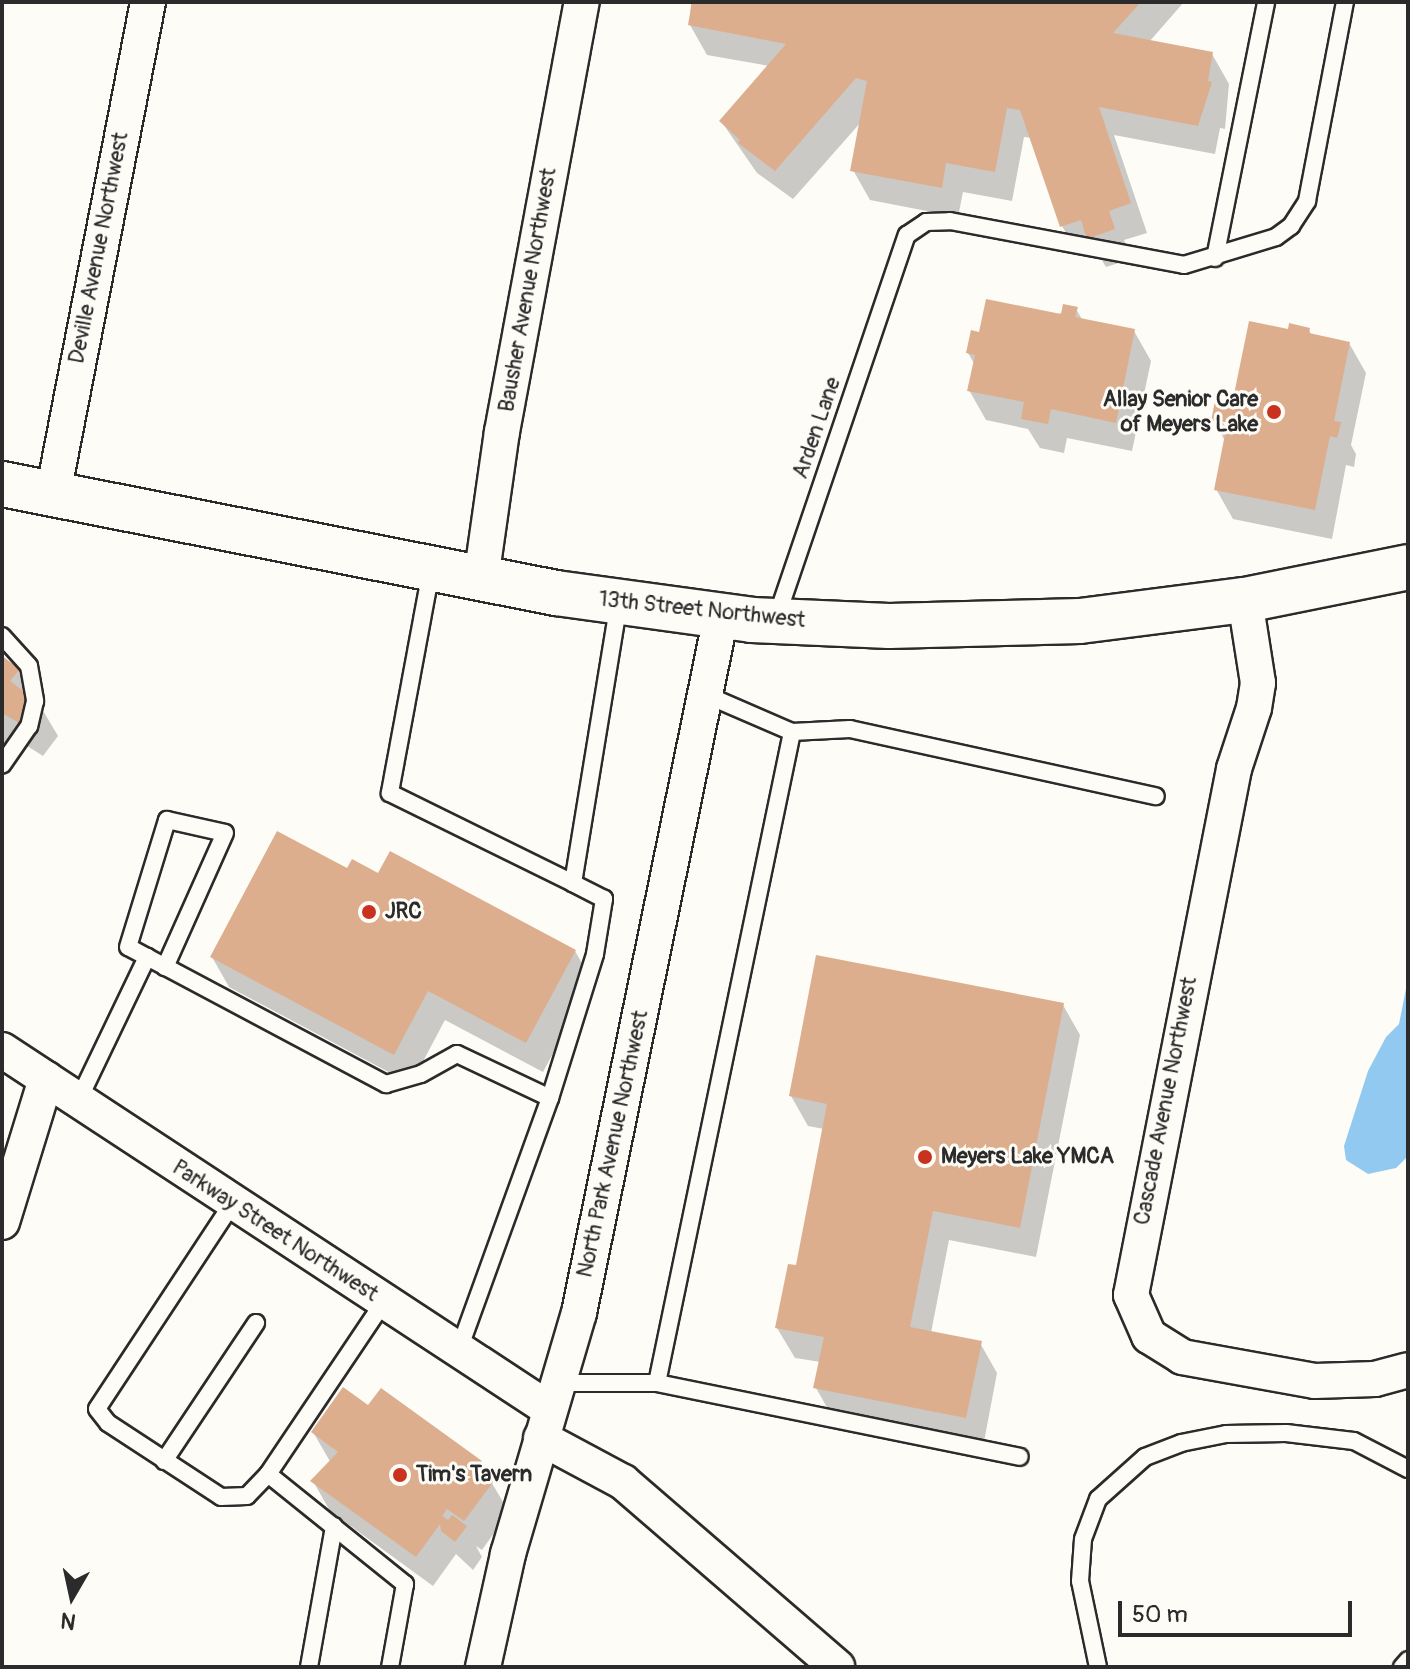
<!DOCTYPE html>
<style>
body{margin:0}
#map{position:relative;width:1410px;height:1669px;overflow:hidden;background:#fdfcf7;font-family:Pangolin,sans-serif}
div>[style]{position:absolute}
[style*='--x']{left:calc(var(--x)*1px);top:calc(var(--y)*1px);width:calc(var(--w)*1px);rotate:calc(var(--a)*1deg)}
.water>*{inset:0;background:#92c9f0}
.shadow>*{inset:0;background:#0003}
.building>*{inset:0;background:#dcae8d}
.roads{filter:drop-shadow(2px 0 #2b2b2b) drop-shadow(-2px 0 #2b2b2b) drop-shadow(0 2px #2b2b2b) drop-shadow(0 -2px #2b2b2b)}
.lane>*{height:16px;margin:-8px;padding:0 8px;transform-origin:8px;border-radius:8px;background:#fdfcf7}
.street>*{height:34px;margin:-17px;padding:0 17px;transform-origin:17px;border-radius:17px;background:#fdfcf7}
.secondary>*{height:44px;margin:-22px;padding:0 22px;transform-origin:22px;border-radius:22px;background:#fdfcf7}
.dots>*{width:22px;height:22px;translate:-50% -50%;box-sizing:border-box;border:4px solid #fdfcf7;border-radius:50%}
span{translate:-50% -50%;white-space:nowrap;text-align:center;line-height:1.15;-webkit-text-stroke:6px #fdfcf7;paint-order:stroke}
.street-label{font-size:22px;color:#2b2b2b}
.poi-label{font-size:22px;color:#2b2b2b;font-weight:700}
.right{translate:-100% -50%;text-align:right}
.left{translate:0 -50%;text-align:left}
.frame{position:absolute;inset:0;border:4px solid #2b2b2b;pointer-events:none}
.north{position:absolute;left:32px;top:1557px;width:80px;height:80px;-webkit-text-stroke:6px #fdfcf7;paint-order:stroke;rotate:189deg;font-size:22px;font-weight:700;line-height:32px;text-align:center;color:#2b2b2b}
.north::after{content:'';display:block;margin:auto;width:28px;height:36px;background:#2b2b2b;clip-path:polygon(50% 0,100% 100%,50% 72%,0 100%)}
.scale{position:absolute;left:1118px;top:1601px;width:234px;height:36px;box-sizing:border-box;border:4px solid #2b2b2b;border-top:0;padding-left:10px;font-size:24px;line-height:28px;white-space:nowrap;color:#2b2b2b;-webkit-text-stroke:6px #fdfcf7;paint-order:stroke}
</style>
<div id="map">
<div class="water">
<i style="clip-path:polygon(1408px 979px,1408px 1156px,1396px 1168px,1368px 1174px,1346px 1160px,1344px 1146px,1368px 1071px,1386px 1037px,1399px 1024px)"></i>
</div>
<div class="shadow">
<i style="clip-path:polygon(691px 2px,1184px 2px,1149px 42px,1212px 54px,1229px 84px,1225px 129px,1220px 128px,1215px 154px,1114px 135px,1147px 233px,1124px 240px,1131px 259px,1106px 267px,1096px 250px,1079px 256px,1062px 226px,1032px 138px,1024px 137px,1012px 201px,963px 192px,958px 217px,870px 200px,853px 170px,862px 121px,793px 199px,757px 173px,721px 121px,769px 66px,707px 55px,690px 25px)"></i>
<i style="clip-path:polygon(1076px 309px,1083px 321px,1134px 331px,1151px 361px,1132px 451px,1067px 438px,1064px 453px,1040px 448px,1028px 429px,986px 420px,969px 390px,975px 365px,968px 353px,981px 335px)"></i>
<i style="clip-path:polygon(1309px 330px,1312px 336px,1349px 343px,1366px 373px,1351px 445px,1356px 454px,1354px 467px,1346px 465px,1332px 539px,1233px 519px,1216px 489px,1225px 441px,1214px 420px,1233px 406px,1290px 331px)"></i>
<i style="clip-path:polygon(2px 658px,19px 670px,58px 736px,43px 756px,21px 742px,2px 766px)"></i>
<i style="clip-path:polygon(348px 871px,379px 876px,575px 951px,592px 981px,543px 1072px,445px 1020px,411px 1084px,229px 987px,212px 957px)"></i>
<i style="clip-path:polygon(1063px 1005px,1080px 1035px,1036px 1257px,949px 1240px,931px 1333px,980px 1343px,997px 1373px,983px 1447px,833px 1418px,816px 1388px,821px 1362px,795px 1358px,777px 1328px,797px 1268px,824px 1129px,808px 1126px,791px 1096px)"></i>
<i style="clip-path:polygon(369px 1408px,480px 1463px,509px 1512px,482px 1550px,476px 1546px,482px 1557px,473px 1570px,456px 1554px,433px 1586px,330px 1511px,313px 1481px,331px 1463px,313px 1432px)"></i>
</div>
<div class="building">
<i style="clip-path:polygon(692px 2px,1141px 2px,1113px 33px,1213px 52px,1208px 81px,1212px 82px,1198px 126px,1099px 107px,1131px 203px,1109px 211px,1115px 229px,1087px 239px,1081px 220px,1060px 227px,1020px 110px,1007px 108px,995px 172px,946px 163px,942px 188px,850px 171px,867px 81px,856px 78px,775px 171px,738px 143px,740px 140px,719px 121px,786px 44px,688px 25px)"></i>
<i style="clip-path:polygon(986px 299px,1061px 314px,1063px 304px,1078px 307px,1075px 317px,1135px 329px,1116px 423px,1051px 409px,1048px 424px,1021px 419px,1024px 402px,967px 391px,975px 355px,966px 353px,971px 330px,979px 332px)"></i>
<i style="clip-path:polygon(1249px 321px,1288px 329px,1289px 323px,1310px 328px,1309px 333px,1350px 342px,1334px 421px,1341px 422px,1339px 431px,1337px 438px,1330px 436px,1315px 510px,1214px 490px,1227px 424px,1211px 421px,1215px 401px,1232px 404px)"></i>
<i style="clip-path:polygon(2px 656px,20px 669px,10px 681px,42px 705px,26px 727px,2px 713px)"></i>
<i style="clip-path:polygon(277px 831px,347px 868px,352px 859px,378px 873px,390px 851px,576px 950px,526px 1043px,428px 991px,394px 1055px,210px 957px)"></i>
<i style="clip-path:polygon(816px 955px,1064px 1003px,1020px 1228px,933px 1211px,910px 1327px,982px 1341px,966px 1418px,813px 1388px,824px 1337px,775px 1328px,788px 1264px,796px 1265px,827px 1104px,789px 1096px)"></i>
<i style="clip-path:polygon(343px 1387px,368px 1405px,381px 1388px,482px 1461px,476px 1469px,494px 1481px,464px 1521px,447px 1509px,442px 1516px,448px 1520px,452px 1515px,467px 1526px,455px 1542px,441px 1531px,440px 1524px,416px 1557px,310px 1481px,338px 1452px,311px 1432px)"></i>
</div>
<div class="roads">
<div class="lane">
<i style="--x:1215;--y:258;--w:261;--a:-78.7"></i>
<i style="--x:431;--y:571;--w:226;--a:100.5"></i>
<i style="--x:390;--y:793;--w:204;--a:26.2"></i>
<i style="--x:573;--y:883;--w:284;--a:-80.7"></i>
<i style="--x:776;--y:619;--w:406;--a:-71.2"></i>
<i style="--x:907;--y:235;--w:23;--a:-34"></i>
<i style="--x:926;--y:222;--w:24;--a:-2"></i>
<i style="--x:950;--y:221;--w:238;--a:10.6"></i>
<i style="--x:1184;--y:265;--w:96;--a:-16.9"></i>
<i style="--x:1276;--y:237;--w:19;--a:-36"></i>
<i style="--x:1291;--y:226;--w:30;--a:-57"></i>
<i style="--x:1307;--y:201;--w:203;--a:-79.2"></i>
<i style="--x:2;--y:636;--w:40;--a:48"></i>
<i style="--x:29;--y:666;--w:36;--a:80"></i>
<i style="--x:35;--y:701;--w:26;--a:103"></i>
<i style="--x:29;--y:726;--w:47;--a:124.7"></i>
<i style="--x:792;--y:732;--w:58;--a:-3"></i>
<i style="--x:850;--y:729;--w:313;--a:12.4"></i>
<i style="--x:147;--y:957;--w:21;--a:-152"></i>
<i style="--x:128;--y:947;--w:133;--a:-72.9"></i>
<i style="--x:167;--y:820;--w:59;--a:12.6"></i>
<i style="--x:225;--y:833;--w:147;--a:114.1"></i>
<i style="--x:550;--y:1098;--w:151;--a:-72.6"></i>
<i style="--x:595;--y:954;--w:56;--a:-80.7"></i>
<i style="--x:604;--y:899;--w:35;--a:-153"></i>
<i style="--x:78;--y:1101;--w:160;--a:-64.4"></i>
<i style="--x:147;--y:957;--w:271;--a:28"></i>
<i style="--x:386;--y:1084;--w:36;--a:-16"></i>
<i style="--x:421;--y:1074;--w:41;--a:-29.1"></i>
<i style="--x:457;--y:1054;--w:103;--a:25.3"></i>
<i style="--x:550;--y:1098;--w:270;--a:109.9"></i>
<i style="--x:232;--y:1204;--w:245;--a:123.4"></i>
<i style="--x:97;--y:1409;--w:18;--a:52"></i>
<i style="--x:108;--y:1423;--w:135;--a:33.2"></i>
<i style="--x:221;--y:1497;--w:26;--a:-2"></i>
<i style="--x:247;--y:1496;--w:30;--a:-46"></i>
<i style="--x:383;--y:1303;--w:206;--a:123.9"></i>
<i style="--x:268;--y:1474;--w:176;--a:38.8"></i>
<i style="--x:405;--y:1584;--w:84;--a:100.2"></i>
<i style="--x:557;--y:1383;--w:100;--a:0"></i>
<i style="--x:657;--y:1383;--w:665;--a:-78.28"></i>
<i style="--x:792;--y:732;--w:96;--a:-156.6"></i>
<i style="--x:657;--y:1383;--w:370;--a:11.5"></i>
<i style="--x:164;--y:1461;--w:166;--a:-56.3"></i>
<i style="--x:309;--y:1667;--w:143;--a:-79.9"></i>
<i style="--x:1098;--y:1667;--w:88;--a:-101.8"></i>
<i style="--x:1080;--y:1581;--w:42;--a:-85.9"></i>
<i style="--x:1083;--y:1539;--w:43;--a:-69.4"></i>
<i style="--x:1098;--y:1499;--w:63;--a:-41.8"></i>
<i style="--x:1145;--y:1457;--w:39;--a:-21"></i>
<i style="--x:1181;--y:1443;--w:46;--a:-11.3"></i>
<i style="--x:1226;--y:1434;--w:60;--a:-1"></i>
<i style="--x:1286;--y:1433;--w:68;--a:6.7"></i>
<i style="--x:1354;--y:1441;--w:61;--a:27.4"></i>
<i style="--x:1402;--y:1667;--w:9;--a:-49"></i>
</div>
<div class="street">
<i style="--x:53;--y:494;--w:501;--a:-79.07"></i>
<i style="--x:481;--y:579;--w:148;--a:-81.9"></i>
<i style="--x:502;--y:432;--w:437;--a:-79.5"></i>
<i style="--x:1245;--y:600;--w:84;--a:81.1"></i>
<i style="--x:1258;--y:683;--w:25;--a:99"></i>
<i style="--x:1254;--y:708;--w:64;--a:108.2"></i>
<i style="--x:1234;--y:769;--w:536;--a:101.08"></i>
<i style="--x:1131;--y:1295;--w:45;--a:66.3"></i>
<i style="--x:1149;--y:1336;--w:39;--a:32"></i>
<i style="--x:1182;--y:1357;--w:135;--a:10.2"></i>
<i style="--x:1315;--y:1381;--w:60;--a:-1.9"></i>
<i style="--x:1375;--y:1379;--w:34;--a:-15"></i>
<i style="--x:2;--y:1050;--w:654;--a:33.28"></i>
<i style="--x:2;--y:1222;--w:150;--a:-72.9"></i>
<i style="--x:541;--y:1438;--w:93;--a:28.2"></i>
<i style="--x:623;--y:1482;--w:283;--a:40.8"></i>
<i style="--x:483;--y:1667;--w:116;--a:-77.5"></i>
<i style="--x:508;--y:1554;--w:251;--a:-73.6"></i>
<i style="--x:579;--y:1313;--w:711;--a:-78.48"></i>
</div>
<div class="secondary">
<i style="--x:2;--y:484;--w:565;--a:11.13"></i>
<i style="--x:556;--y:593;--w:198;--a:7.8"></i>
<i style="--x:752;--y:620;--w:137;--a:2.5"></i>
<i style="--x:889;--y:626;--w:191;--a:-1.5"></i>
<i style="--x:1080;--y:621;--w:166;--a:-7.3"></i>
<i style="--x:1245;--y:600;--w:166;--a:-11.4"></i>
</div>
</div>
<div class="dots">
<i style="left:1274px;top:412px;background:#c8321e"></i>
<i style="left:369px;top:912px;background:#c8321e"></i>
<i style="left:925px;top:1157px;background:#c8321e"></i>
<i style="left:400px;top:1475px;background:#c8321e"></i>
</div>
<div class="street-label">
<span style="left:99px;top:248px;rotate:-79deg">Deville Avenue Northwest</span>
<span style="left:528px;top:290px;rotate:-80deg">Bausher Avenue Northwest</span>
<span style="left:817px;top:428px;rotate:-71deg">Arden Lane</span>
<span style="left:702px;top:610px;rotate:6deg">13th Street Northwest</span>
<span style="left:1166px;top:1101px;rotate:-79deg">Cascade Avenue Northwest</span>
<span style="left:613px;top:1144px;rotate:-78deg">North Park Avenue Northwest</span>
<span style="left:275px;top:1231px;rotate:33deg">Parkway Street Northwest</span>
</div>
<div class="poi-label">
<span class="right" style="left:1258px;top:412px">Allay Senior Care<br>of Meyers Lake</span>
<span class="left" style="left:385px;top:912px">JRC</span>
<span class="left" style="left:941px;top:1157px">Meyers Lake YMCA</span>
<span class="left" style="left:416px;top:1475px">Tim's Tavern</span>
</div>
<div class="frame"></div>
<div class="north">N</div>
<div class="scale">50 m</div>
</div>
